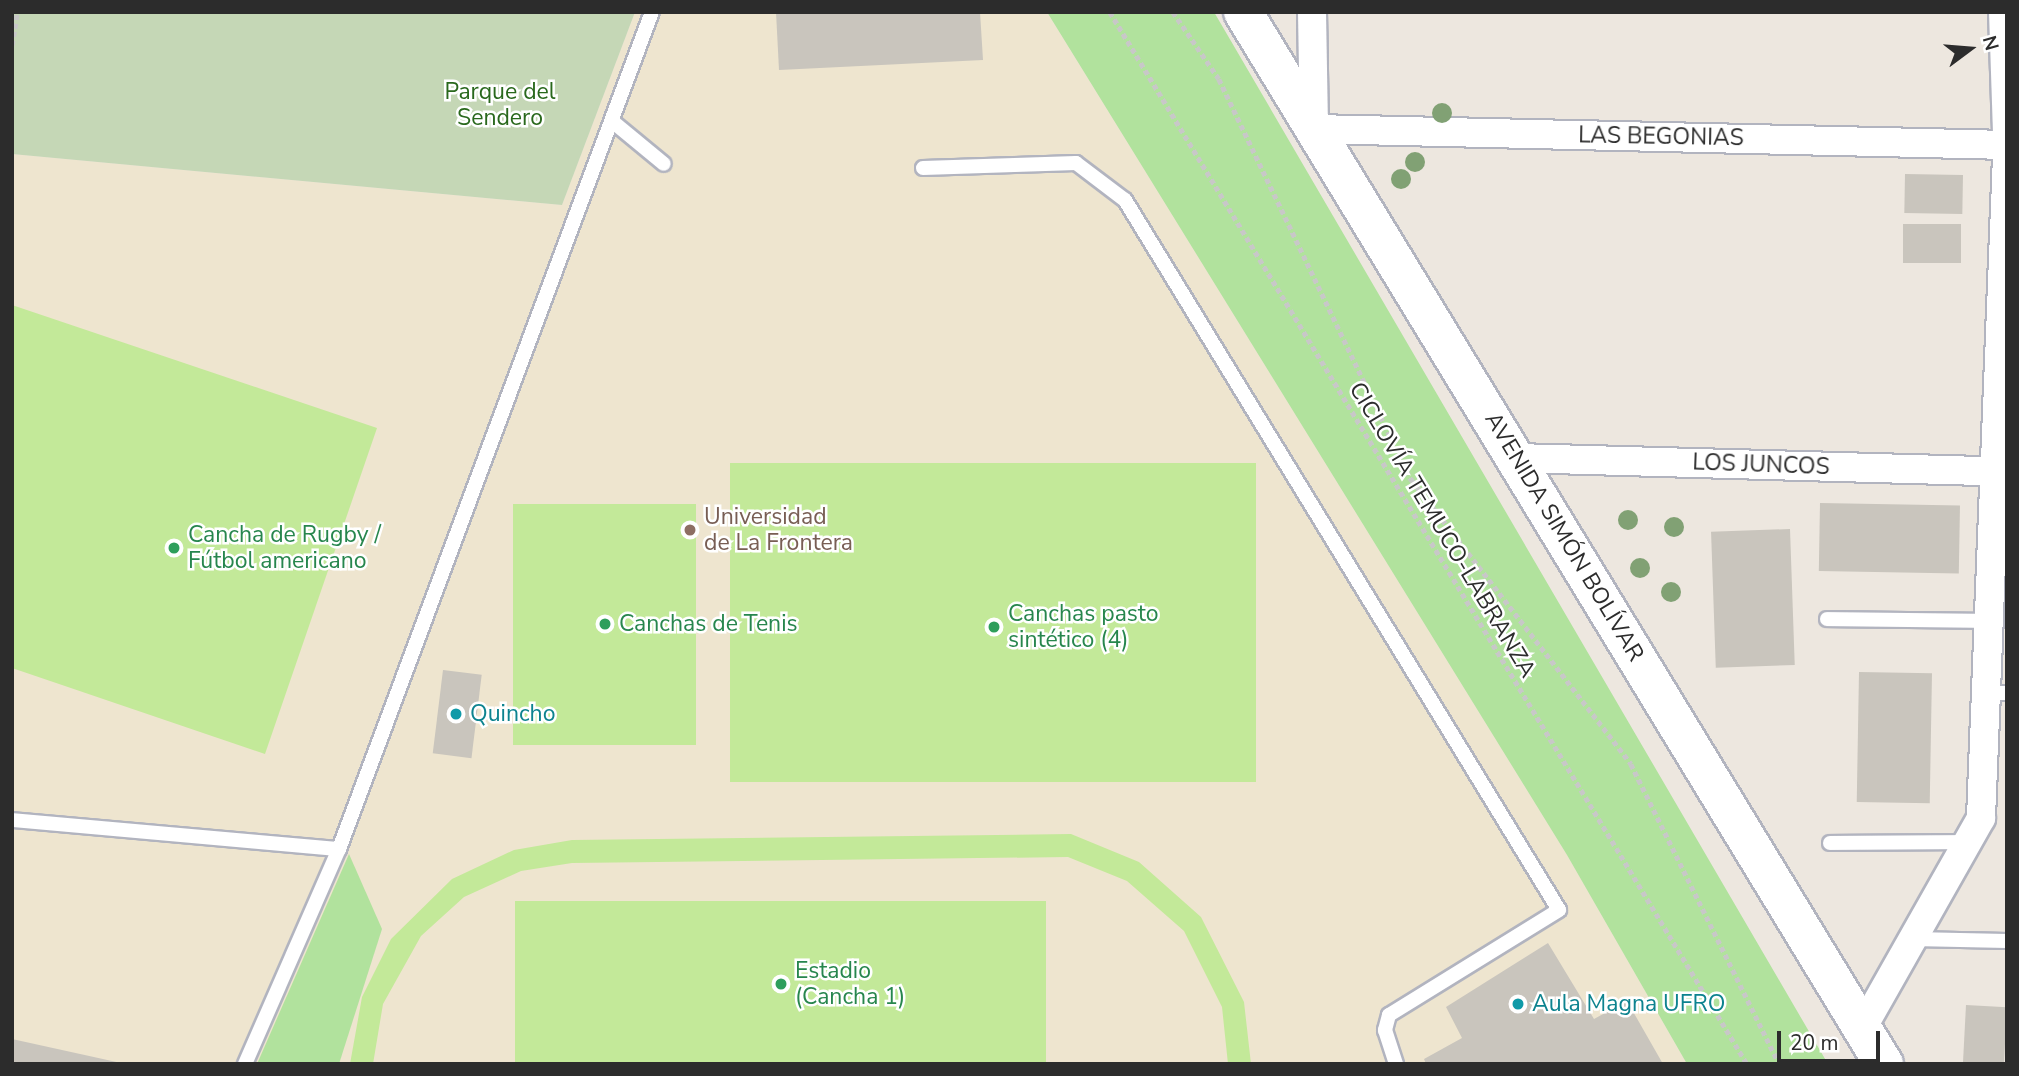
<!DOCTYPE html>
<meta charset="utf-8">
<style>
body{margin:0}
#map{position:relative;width:2019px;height:1076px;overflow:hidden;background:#ede7df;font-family:"Nunito Sans",sans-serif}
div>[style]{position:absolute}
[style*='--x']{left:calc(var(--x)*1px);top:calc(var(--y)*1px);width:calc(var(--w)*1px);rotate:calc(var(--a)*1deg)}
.education>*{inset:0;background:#eee5cf}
.green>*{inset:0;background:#b1e29d}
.cemetery>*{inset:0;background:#c5d7b6}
.pitch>*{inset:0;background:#c3e999;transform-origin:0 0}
.building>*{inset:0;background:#c9c5bd;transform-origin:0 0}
.path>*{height:4.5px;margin-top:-2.25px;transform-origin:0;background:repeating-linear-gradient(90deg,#c8c8c8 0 5px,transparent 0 8.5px)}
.roads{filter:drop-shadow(2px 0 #b2b4bf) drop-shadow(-2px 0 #b2b4bf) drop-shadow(0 2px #b2b4bf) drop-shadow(0 -2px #b2b4bf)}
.lane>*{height:14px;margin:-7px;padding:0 7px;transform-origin:7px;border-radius:7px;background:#fff}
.street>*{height:28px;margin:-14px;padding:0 14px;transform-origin:14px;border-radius:14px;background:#fff}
.secondary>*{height:38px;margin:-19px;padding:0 19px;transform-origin:19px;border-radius:19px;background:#fff}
.trees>*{width:20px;height:20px;margin:-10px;border-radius:50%;background:#81a174}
.dots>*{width:19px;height:19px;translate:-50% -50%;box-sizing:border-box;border:4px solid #fff;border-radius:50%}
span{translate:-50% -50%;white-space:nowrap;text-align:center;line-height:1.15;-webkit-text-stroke:5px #fff;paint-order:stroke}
.park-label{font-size:23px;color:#29681c}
.street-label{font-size:23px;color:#2c2c2c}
.education-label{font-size:23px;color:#785e54}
.left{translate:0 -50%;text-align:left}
.leisure-label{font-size:23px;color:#27864d}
.culture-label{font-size:23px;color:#0d838f}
.frame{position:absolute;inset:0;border:14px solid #2c2c2c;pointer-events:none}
.north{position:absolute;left:1935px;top:14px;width:70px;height:70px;-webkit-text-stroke:5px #fff;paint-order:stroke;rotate:74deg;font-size:19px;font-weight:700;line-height:28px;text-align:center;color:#2c2c2c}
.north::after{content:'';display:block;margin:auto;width:24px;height:32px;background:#2c2c2c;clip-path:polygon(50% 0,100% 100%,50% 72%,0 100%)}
.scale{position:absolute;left:1777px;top:1031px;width:103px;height:32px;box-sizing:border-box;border:4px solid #2c2c2c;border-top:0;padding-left:9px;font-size:21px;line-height:24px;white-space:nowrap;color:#2c2c2c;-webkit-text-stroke:5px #fff;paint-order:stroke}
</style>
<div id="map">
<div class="education">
<i style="clip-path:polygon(635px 12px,1047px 12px,1567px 855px,1687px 1064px,12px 1064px,12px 154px,562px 205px)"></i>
</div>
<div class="green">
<i style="clip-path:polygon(1047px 12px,1214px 12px,1828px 1064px,1687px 1064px,1567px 855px)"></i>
<i style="clip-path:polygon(349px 854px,382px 929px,339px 1064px,257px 1064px)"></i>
</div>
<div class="cemetery">
<i style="clip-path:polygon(12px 12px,635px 12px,562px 205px,12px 154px)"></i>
</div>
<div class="pitch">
<i style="clip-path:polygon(12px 305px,377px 428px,265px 754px,12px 668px)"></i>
<i style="left:1256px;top:463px;width:319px;height:526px;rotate:90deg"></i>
<i style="left:513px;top:504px;width:183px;height:241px"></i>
<i style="clip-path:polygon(1071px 834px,1139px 862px,1201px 917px,1244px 1002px,1251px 1064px,1228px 1064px,1222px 1007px,1184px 931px,1127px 881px,1068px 857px,572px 863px,521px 871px,464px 897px,421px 936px,383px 1004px,373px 1064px,350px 1064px,362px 997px,391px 939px,452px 879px,514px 850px,572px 840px)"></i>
<i style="left:1046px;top:901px;width:163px;height:531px;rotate:90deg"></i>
</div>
<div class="building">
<i style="clip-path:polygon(776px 12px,980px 12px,983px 60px,779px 70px)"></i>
<i style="left:1905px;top:174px;width:58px;height:39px;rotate:1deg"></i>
<i style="left:1903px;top:224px;width:58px;height:39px"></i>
<i style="left:1820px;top:503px;width:140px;height:68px;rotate:1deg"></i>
<i style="left:1790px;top:529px;width:136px;height:79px;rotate:88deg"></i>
<i style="left:443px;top:670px;width:39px;height:84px;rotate:7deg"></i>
<i style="left:1859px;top:672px;width:73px;height:130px;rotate:1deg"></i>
<i style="clip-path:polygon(1548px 943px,1594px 1019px,1627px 1001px,1663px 1064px,1426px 1064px,1424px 1059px,1462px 1038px,1446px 1007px)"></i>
<i style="left:1966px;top:1005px;width:41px;height:59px;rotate:3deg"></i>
<i style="clip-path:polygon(12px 1039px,121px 1063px,121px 1064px,12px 1064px)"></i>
</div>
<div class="path">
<i style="--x:1110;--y:12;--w:1230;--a:58.8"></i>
<i style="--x:1173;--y:12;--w:81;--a:55.5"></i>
<i style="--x:1219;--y:79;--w:444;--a:64.4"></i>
<i style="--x:1411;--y:479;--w:360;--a:52.3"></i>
<i style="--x:1631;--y:764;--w:335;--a:63.7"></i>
<i style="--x:12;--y:45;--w:33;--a:-81"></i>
</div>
<div class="roads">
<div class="lane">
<i style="--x:612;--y:121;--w:67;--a:39.6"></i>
<i style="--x:923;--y:168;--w:153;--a:-1.9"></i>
<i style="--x:1076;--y:163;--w:61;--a:37.1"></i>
<i style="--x:1125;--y:200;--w:832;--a:58.56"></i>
<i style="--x:1559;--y:910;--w:200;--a:148.3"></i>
<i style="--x:1389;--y:1015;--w:16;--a:105"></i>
<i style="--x:1385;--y:1030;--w:36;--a:72"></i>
<i style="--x:1827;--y:619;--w:162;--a:0.7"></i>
<i style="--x:1986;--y:693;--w:21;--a:0"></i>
<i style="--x:12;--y:820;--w:328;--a:5.1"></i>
<i style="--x:1830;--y:843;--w:138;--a:-0.4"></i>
<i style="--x:1913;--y:939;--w:94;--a:1.2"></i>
<i style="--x:245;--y:1064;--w:235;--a:-66.4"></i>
<i style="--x:339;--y:849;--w:894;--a:-69.5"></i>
</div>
<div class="street">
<i style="--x:1312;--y:12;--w:117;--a:89"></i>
<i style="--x:1314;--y:129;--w:693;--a:1.32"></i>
<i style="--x:2003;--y:12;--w:119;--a:88.1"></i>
<i style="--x:1516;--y:458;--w:491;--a:1.6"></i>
<i style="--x:1864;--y:1025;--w:238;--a:-60.5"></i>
<i style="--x:1981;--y:818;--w:662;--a:-87.75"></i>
</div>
<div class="secondary">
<i style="--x:1243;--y:12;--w:1232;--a:58.65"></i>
</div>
</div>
<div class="trees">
<i style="left:1442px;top:113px"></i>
<i style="left:1415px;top:162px"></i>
<i style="left:1401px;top:179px"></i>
<i style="left:1628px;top:520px"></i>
<i style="left:1674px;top:527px"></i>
<i style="left:1640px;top:568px"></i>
<i style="left:1671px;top:592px"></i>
</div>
<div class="dots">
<i style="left:690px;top:530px;background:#8d6e63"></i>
<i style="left:174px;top:548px;background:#2e9e5b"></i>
<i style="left:605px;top:624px;background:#2e9e5b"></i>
<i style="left:994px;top:627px;background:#2e9e5b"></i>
<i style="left:456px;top:714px;background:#0f9aa8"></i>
<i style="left:781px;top:984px;background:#2e9e5b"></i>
<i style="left:1518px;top:1004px;background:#0f9aa8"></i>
</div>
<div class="park-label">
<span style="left:500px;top:105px">Parque del<br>Sendero</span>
</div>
<div class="street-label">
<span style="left:1661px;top:137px;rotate:1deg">LAS BEGONIAS</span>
<span style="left:1761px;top:465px;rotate:2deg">LOS JUNCOS</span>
<span style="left:1442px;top:530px;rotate:59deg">CICLOVÍA TEMUCO-LABRANZA</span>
<span style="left:1564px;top:537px;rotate:59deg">AVENIDA SIMÓN BOLÍVAR</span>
</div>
<div class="education-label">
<span class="left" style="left:704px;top:530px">Universidad<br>de La Frontera</span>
</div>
<div class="leisure-label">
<span class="left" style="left:188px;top:548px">Cancha de Rugby /<br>Fútbol americano</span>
<span class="left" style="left:1008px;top:627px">Canchas pasto<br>sintético (4)</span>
<span class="left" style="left:619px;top:624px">Canchas de Tenis</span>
<span class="left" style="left:795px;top:984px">Estadio<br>(Cancha 1)</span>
</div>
<div class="culture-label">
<span class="left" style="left:470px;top:714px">Quincho</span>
<span class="left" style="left:1532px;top:1004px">Aula Magna UFRO</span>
</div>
<div class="frame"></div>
<div class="north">N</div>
<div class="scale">20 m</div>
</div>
